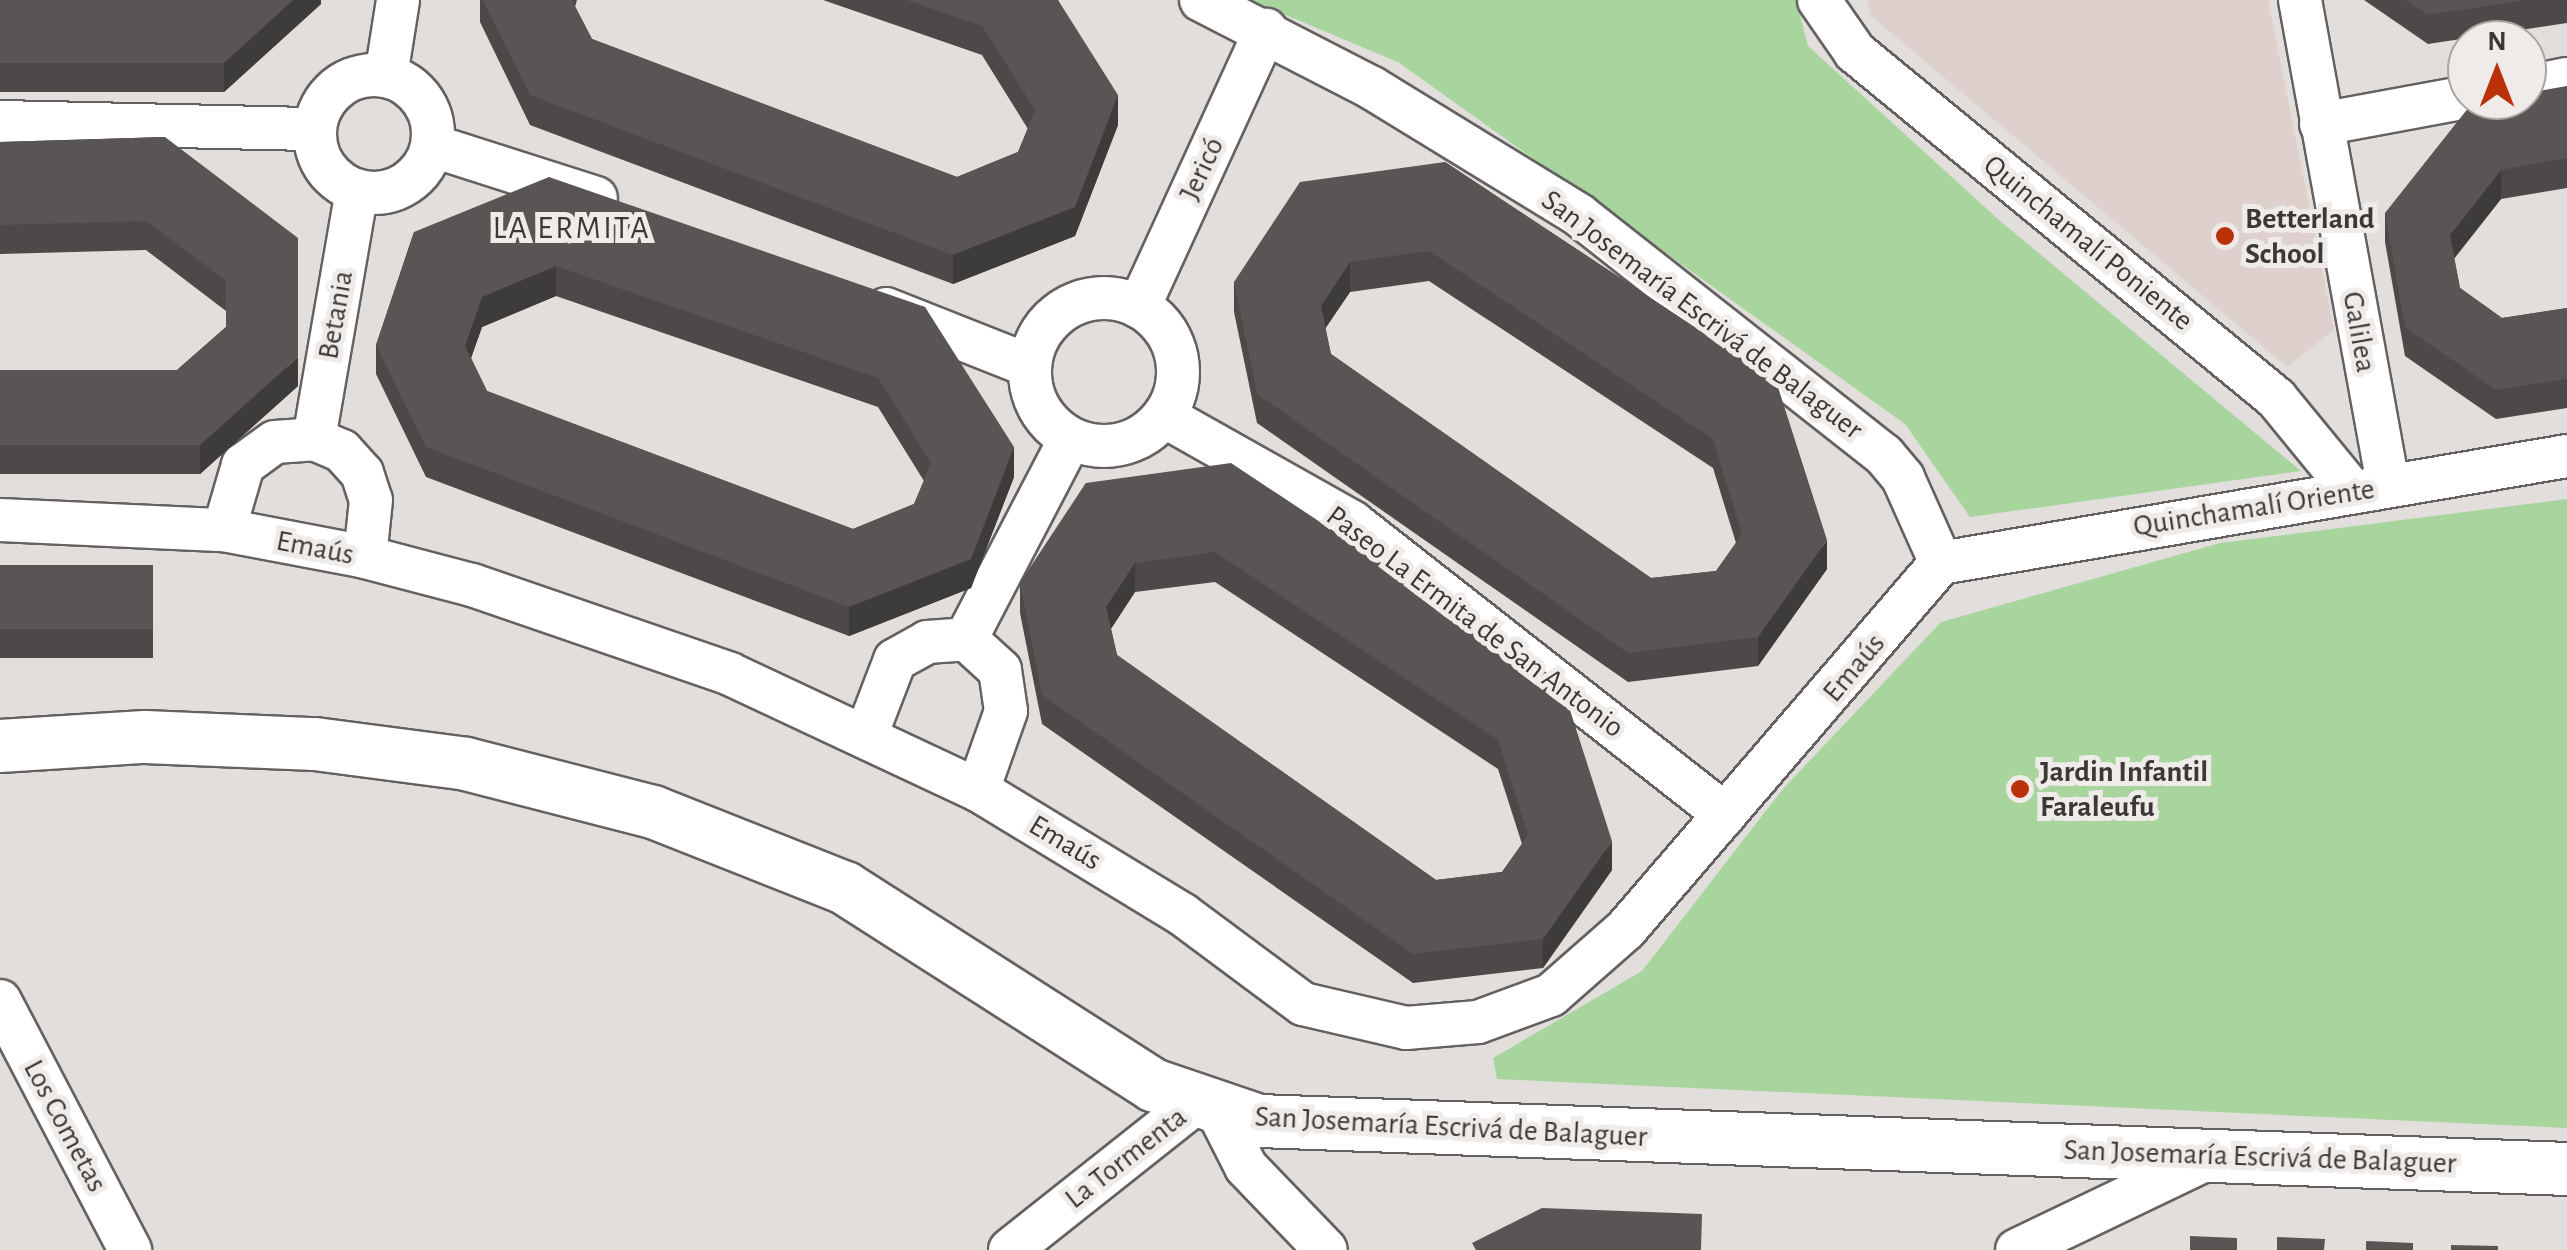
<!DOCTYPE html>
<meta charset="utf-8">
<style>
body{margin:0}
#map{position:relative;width:2567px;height:1250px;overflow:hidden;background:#e2dedc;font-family:"Alegreya Sans",sans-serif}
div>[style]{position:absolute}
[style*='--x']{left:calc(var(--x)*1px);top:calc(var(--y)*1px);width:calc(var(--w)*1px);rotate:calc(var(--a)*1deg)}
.built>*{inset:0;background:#ded1cd}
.green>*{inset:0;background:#a8d59d}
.roads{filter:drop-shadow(2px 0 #646160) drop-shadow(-2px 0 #646160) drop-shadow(0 2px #646160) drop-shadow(0 -2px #646160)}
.minor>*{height:42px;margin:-21px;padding:0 21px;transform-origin:21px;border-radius:21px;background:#fff}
.minor>.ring{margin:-21px;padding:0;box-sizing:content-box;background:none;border:42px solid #fff;border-radius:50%}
.tertiary>*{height:52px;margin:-26px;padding:0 26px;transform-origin:26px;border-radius:26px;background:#fff}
.wall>*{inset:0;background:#4c4948;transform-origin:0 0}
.shaded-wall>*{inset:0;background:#3e3c3b}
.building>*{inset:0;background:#585554;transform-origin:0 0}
.dots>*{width:28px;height:28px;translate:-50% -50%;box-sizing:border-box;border:5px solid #efebe9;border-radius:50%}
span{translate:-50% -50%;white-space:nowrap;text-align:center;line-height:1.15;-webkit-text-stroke:10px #efebe9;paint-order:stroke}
.street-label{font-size:30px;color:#3b3938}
.poi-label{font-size:30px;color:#3b3938;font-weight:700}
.left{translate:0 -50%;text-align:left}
.neighbourhood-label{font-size:32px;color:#3b3938;letter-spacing:2.5px}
.north{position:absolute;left:2447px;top:20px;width:100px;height:100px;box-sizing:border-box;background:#efebe9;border:2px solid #a7a4a2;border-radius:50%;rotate:0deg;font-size:28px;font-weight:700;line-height:40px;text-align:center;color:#3b3938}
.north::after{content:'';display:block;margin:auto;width:35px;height:45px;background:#bb3109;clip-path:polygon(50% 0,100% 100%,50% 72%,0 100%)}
</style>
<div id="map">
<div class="built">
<i style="clip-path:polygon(1867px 0,2268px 0,2334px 330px,2287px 367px,1871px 16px)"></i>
</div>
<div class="green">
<i style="clip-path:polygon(1250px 0,1796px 0,1808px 46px,1999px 220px,2301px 471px,1970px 517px,1905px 424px,1398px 62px)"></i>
<i style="clip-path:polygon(2567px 499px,2567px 1128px,1497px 1079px,1493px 1058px,1642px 971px,1782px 790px,1941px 622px,2220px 543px)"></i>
</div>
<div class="roads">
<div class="minor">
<i style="--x:1201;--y:0;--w:192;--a:27.2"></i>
<i style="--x:1372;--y:88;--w:243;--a:31.5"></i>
<i style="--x:1579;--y:215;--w:388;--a:38.2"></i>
<i style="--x:1884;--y:455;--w:30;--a:50"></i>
<i style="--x:1903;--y:478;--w:93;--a:65.9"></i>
<i style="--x:1819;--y:0;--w:63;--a:55.3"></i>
<i style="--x:1855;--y:52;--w:545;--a:39.42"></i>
<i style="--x:2276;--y:398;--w:122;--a:50.7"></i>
<i style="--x:2300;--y:0;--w:494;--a:79.7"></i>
<i class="ring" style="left:315px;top:75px;width:76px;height:76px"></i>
<i style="--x:386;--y:76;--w:77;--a:-81"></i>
<i style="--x:2527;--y:87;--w:41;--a:-11.3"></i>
<i style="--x:0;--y:122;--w:315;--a:1.3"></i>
<i style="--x:2321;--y:124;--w:148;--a:-10.5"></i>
<i style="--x:433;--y:146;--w:171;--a:17.7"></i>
<i class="ring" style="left:1030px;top:298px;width:106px;height:106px"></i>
<i style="--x:1139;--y:307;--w:305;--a:-65.4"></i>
<i style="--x:886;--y:309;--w:155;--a:21.6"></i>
<i style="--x:1164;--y:416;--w:216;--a:29.4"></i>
<i style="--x:1352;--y:522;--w:474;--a:38.1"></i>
<i style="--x:314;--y:439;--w:252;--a:-80.2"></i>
<i style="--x:0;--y:520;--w:224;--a:2.6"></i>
<i style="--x:224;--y:530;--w:144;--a:10.8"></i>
<i style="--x:365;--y:557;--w:111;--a:14.7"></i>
<i style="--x:472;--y:585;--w:273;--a:19"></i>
<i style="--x:730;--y:674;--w:274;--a:25.1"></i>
<i style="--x:978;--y:790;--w:239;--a:31.3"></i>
<i style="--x:1182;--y:914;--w:151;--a:36.6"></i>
<i style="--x:1303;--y:1004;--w:106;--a:13.1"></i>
<i style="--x:1406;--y:1028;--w:72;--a:-4.8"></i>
<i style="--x:1478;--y:1022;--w:78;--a:-20.3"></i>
<i style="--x:1551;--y:995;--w:100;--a:-41.3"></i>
<i style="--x:1626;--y:929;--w:483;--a:-49.3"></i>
<i style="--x:224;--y:530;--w:68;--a:-73.7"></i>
<i style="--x:243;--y:465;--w:39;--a:-36"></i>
<i style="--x:275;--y:442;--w:39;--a:-4"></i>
<i style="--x:314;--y:439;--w:30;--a:23"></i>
<i style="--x:342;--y:451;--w:30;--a:48"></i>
<i style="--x:362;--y:473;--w:28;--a:72"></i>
<i style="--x:371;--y:500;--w:57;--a:96"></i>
<i style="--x:1941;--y:563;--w:635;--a:-9.7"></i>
<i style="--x:966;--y:639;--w:225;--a:-62.5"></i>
<i style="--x:867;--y:733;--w:78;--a:-69"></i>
<i style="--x:895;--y:660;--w:37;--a:-29"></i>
<i style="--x:927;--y:642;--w:39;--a:-4"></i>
<i style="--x:966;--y:639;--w:46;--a:42.4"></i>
<i style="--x:1000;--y:670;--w:41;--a:81.7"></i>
<i style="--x:1006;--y:711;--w:84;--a:109.5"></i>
<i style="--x:0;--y:1001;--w:281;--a:62.4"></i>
<i style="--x:1217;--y:1110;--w:64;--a:63"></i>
<i style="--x:1246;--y:1167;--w:115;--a:46.1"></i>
<i style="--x:1010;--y:1250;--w:235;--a:-38.4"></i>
<i style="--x:2017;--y:1250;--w:220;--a:-25.6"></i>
</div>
<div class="tertiary">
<i style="--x:0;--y:746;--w:145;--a:-3.6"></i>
<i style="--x:145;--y:737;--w:170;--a:2.4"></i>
<i style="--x:315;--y:744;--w:152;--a:7.5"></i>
<i style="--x:466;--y:764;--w:193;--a:14.4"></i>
<i style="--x:653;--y:812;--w:206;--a:21.6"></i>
<i style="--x:845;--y:888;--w:366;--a:32.6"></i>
<i style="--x:1153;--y:1085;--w:112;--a:18.8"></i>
<i style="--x:1259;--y:1121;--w:1309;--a:2.1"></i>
</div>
</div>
<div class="wall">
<i style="clip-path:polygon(0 0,321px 0,321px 4px,224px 92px,0 92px)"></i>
<i style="clip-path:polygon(480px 0,577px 0,575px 7px,592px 39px,957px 177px,1018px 152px,1028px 129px,982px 55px,823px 0,1058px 0,1118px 125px,1075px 236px,953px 284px,530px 125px,480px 22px)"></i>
<i style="clip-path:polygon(2364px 0,2567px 0,2567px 23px,2428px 44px)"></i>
<i style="clip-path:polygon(2567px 86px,2567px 188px,2501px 199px,2454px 258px,2460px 288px,2502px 318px,2567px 308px,2567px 408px,2496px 419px,2405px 356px,2385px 242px,2385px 213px)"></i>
<i style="clip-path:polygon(165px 137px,298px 386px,200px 474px,0 474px,0 370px,177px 370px,226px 327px,226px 311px,146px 250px,0 254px,0 142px)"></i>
<i style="clip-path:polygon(evenodd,1445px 162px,1776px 381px,1827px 569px,1758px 666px,1628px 682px,1257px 423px,1234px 312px,1234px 282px,1445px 162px,1429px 281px,1713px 468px,1736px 543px,1716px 571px,1651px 578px,1331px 354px,1325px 328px,1350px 292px,1429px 281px)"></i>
<i style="clip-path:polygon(evenodd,414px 232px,925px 307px,1014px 477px,971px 588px,849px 636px,426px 477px,376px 374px,376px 345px,414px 232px,556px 296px,878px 407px,924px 481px,914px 504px,853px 529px,487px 391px,471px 358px,482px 327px,556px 296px)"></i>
<i style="clip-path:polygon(evenodd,1086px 483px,1561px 682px,1612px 870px,1543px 968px,1413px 983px,1042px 724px,1020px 613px,1020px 583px,1086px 483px,1215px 582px,1498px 769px,1522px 844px,1502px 872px,1436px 880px,1117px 655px,1111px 629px,1135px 592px,1215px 582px)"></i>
<i style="left:0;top:565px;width:153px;height:93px"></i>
</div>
<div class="shaded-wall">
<i style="clip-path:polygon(293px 0,321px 0,321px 4px,224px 92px,224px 63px)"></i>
<i style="clip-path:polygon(1118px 95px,1118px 125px,1075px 236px,953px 284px,953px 255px)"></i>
<i style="clip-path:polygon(2501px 170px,2501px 199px,2450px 264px,2450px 235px)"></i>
<i style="clip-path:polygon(1350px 262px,1350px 292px,1321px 335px,1321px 306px)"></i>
<i style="clip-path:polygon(556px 266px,556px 296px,482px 327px,465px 375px,465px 346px,482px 297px)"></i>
<i style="clip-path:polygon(298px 357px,298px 386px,200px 474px,200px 445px)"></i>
<i style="clip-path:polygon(1014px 447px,1014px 477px,971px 588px,849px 636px,849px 607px)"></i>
<i style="clip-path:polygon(1827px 540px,1827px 569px,1758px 666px,1758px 637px)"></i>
<i style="clip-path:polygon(1135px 563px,1135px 592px,1106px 636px,1106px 607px)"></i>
<i style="clip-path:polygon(1612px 841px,1612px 870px,1543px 968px,1543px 939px)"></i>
</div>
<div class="building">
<i style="clip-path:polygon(0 0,293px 0,224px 63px,0 63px)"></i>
<i style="clip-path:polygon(483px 0,572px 0,592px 39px,957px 177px,1018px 152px,1035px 110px,982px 26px,907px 0,1058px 0,1118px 95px,1075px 207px,953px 255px,530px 95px)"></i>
<i style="clip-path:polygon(2406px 0,2527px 0,2428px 15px)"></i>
<i style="clip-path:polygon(2567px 86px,2567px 158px,2501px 170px,2450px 235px,2460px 288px,2502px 318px,2567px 308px,2567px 379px,2496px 390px,2405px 327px,2385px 213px,2473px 102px,2485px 100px,2527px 100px,2527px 93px)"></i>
<i style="clip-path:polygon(165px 137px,298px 238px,298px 357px,200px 445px,0 445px,0 370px,177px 370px,226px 327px,226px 281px,146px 221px,0 225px,0 142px)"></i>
<i style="clip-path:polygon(evenodd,1445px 162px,1776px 381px,1827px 540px,1758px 637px,1628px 653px,1257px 394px,1234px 282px,1300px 182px,1445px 162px,1429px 251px,1713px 439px,1742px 534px,1716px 571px,1651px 578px,1331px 354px,1321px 306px,1350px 262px,1429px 251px)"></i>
<i style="clip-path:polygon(evenodd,549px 177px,925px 307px,1014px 447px,971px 559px,849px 607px,426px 447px,376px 345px,414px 232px,549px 177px,556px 266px,878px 378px,931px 463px,914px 504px,853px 529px,487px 391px,465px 346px,482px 297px,556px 266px)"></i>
<i style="clip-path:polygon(evenodd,1231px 463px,1561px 682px,1612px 841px,1543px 939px,1413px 954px,1042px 695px,1020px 583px,1086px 483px,1231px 463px,1215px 552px,1498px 740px,1528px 835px,1502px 872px,1436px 880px,1117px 655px,1106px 607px,1135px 563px,1215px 552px)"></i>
<i style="left:0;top:565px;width:153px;height:64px"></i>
<i style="clip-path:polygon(1542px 1208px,1702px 1214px,1701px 1250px,1476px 1250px,1472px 1243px)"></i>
<i style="clip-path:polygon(2190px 1236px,2237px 1238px,2237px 1250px,2190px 1250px)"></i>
<i style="clip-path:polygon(2277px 1237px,2325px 1239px,2324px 1250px,2277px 1250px)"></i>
<i style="clip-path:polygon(2366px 1241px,2413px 1243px,2413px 1250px,2366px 1250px)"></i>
<i style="clip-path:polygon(2451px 1245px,2498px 1246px,2498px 1250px,2451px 1250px)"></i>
</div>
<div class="dots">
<i style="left:2225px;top:236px;background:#bb3109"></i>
<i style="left:2020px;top:789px;background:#bb3109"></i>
</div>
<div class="street-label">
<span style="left:1202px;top:169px;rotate:-65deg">Jericó</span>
<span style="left:2088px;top:243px;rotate:39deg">Quinchamalí Poniente</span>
<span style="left:336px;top:315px;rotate:-80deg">Betania</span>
<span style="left:1702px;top:315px;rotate:37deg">San Josemaría Escrivá de Balaguer</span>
<span style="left:2359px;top:332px;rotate:80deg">Galilea</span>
<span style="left:2254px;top:508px;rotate:-9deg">Quinchamalí Oriente</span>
<span style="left:315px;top:548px;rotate:11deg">Emaús</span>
<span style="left:1475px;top:622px;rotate:37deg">Paseo La Ermita de San Antonio</span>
<span style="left:1854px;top:668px;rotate:-50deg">Emaús</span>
<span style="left:1065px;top:843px;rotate:31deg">Emaús</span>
<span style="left:65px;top:1126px;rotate:62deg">Los Cometas</span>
<span style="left:1451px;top:1127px;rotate:3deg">San Josemaría Escrivá de Balaguer</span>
<span style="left:2260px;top:1157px;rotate:2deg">San Josemaría Escrivá de Balaguer</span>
<span style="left:1126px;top:1158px;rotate:-38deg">La Tormenta</span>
</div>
<div class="poi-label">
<span class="left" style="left:2245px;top:236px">Betterland<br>School</span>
<span class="left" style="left:2040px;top:789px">Jardin Infantil<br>Faraleufu</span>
</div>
<div class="neighbourhood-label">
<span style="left:572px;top:228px">LA ERMITA</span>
</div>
<div class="north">N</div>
</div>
